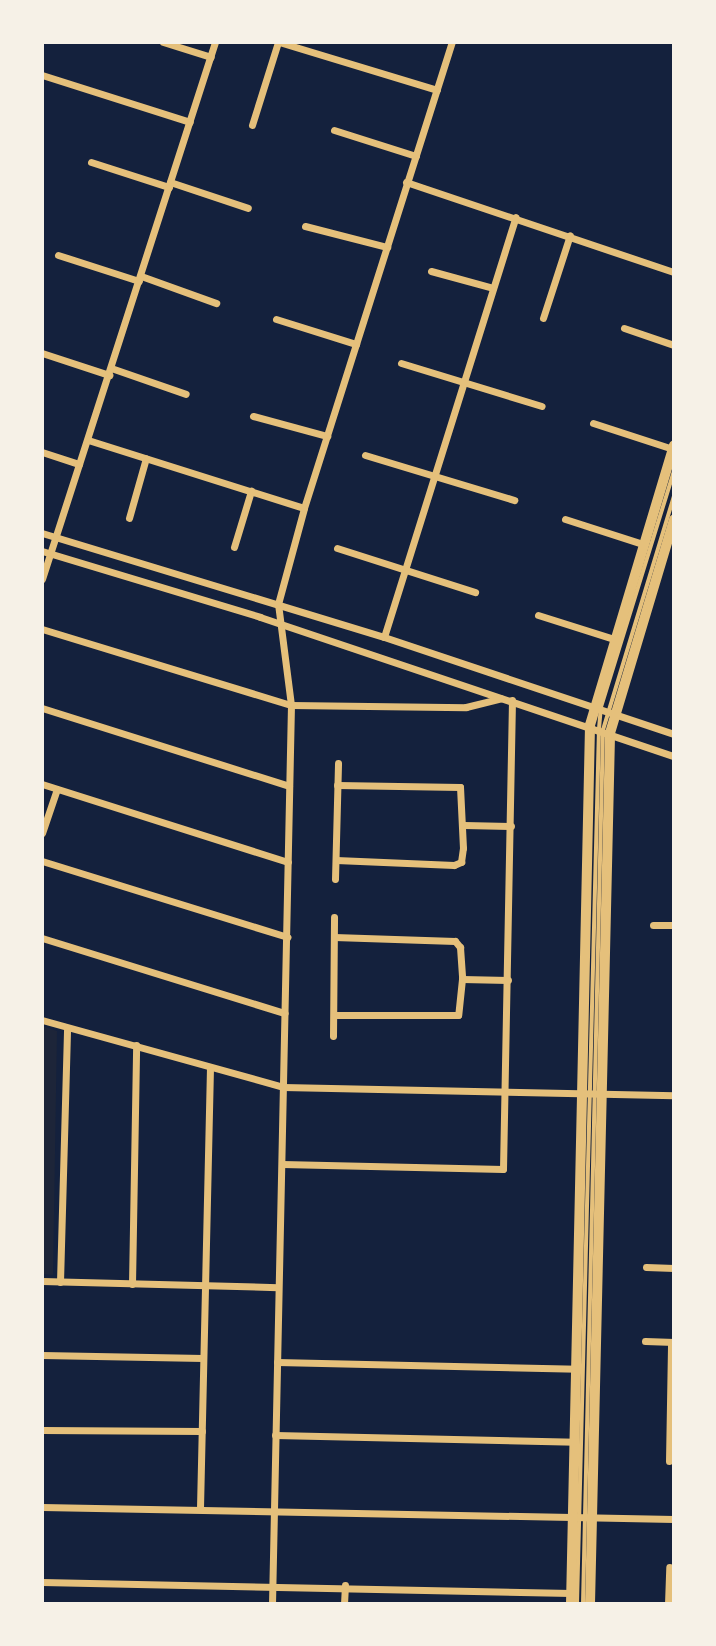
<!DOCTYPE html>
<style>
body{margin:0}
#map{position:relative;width:716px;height:1646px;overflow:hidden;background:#14213d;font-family:"Titillium Web",sans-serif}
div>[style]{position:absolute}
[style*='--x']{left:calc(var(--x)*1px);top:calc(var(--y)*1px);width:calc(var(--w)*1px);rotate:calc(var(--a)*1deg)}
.green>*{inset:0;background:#1d2539}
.service>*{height:3.5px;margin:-1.75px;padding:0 1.75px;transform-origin:1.75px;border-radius:1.75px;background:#e5c07b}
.minor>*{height:7px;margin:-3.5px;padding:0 3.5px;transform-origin:3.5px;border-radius:3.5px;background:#e5c07b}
.secondary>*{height:10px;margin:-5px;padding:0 5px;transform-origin:5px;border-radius:5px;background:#e5c07b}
span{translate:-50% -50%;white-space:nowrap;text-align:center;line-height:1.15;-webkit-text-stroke:7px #f6f1e7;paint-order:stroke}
.frame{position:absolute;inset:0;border:44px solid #f6f1e7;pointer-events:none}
</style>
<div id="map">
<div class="green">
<i style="clip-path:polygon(42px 1026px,57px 1031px,53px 1275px,42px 1274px)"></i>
</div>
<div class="service">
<i style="--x:577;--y:1604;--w:875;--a:-88.56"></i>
<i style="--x:599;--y:729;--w:22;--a:-85"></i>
<i style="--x:601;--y:707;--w:247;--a:-72.8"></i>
<i style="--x:583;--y:1604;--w:874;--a:-88.69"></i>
<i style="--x:603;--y:730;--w:244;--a:-73.1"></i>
</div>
<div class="minor">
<i style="--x:163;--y:42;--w:50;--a:17.4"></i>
<i style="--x:279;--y:42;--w:165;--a:16.9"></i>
<i style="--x:42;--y:75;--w:155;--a:17.6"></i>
<i style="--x:252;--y:125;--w:87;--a:-72.6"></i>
<i style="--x:334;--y:130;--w:86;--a:17.6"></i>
<i style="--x:91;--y:162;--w:82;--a:17.8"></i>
<i style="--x:170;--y:182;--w:82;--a:18.4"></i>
<i style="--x:406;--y:182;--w:283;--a:18.6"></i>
<i style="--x:305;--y:226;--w:85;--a:14.4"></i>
<i style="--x:58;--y:255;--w:85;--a:17.8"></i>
<i style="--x:431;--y:271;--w:64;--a:15.3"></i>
<i style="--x:141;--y:276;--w:80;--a:19.8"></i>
<i style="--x:543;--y:318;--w:87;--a:-72"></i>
<i style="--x:276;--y:319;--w:84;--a:17.4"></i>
<i style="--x:624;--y:328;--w:53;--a:18.8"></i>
<i style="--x:42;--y:353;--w:71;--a:18.2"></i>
<i style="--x:401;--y:363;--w:147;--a:17"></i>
<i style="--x:111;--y:368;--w:79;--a:19.1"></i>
<i style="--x:253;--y:416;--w:77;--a:15.1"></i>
<i style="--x:593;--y:423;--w:84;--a:18"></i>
<i style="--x:88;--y:440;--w:226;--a:17.5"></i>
<i style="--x:42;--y:452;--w:39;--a:18"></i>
<i style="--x:365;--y:455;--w:156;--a:16.8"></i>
<i style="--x:129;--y:518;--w:62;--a:-74.2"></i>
<i style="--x:565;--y:519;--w:82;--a:17.8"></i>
<i style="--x:42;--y:533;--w:357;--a:16.9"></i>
<i style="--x:384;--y:637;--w:306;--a:18.5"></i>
<i style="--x:234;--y:547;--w:59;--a:-73.1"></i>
<i style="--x:337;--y:548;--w:145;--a:17.7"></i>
<i style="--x:42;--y:551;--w:228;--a:16.8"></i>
<i style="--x:260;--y:617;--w:437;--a:18.6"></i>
<i style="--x:42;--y:579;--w:564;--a:-72.14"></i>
<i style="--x:538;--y:615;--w:80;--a:17.5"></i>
<i style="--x:42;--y:629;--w:260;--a:17"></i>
<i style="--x:291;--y:705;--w:175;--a:0.7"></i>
<i style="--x:466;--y:707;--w:36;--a:-14"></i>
<i style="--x:384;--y:637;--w:440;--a:-72.6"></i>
<i style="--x:42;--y:708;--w:259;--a:17.5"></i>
<i style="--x:42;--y:784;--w:258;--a:17.6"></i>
<i style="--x:464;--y:825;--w:47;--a:1.2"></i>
<i style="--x:42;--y:833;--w:46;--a:-71.2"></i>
<i style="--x:336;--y:860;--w:118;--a:2.4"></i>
<i style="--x:454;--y:865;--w:8;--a:-23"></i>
<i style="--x:461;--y:862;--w:14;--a:-82"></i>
<i style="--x:463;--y:848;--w:61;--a:-92.8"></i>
<i style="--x:460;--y:787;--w:123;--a:-179.1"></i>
<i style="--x:42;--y:861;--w:257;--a:17.2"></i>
<i style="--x:335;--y:879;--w:116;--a:-88.5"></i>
<i style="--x:653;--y:925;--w:21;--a:0"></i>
<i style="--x:334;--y:937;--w:121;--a:1.9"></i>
<i style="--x:455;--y:941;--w:8;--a:50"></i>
<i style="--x:460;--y:947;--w:32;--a:86"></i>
<i style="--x:462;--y:979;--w:36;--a:96"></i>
<i style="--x:458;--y:1015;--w:123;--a:180"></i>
<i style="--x:42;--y:938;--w:254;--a:17.2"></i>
<i style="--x:462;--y:979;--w:46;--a:1.2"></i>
<i style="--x:42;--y:1020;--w:250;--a:15.5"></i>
<i style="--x:283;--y:1087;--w:391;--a:1.2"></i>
<i style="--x:333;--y:1036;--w:119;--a:-89.5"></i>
<i style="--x:282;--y:1164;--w:221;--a:1.3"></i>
<i style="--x:503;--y:1169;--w:469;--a:-88.9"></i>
<i style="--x:646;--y:1267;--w:28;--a:2"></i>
<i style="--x:42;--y:1281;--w:236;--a:1.5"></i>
<i style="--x:60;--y:1282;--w:253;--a:-88.4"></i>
<i style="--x:132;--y:1284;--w:239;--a:-89"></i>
<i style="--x:645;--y:1341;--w:29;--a:2"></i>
<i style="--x:42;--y:1355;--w:161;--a:1.1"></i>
<i style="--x:277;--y:1362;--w:300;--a:1.3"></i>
<i style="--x:42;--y:1430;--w:160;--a:0.4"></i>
<i style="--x:275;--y:1435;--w:300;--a:1.3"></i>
<i style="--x:669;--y:1461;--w:119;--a:-89"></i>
<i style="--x:42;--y:1507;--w:632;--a:1.09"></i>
<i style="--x:200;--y:1508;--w:440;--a:-88.7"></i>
<i style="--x:42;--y:1582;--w:529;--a:1.19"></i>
<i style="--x:272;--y:1604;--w:899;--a:-88.79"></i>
<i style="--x:291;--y:705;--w:102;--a:-97.3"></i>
<i style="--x:278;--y:604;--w:99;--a:-74.8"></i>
<i style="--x:304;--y:508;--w:489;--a:-72.4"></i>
<i style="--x:344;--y:1604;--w:19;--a:-87"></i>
<i style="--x:668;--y:1604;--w:37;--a:-88"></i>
</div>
<div class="secondary">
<i style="--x:571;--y:1604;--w:879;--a:-88.76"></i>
<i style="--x:590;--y:725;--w:292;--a:-73.3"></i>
<i style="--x:590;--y:1604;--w:871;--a:-88.68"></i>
<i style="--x:610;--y:733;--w:223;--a:-73.3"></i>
</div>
<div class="frame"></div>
</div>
